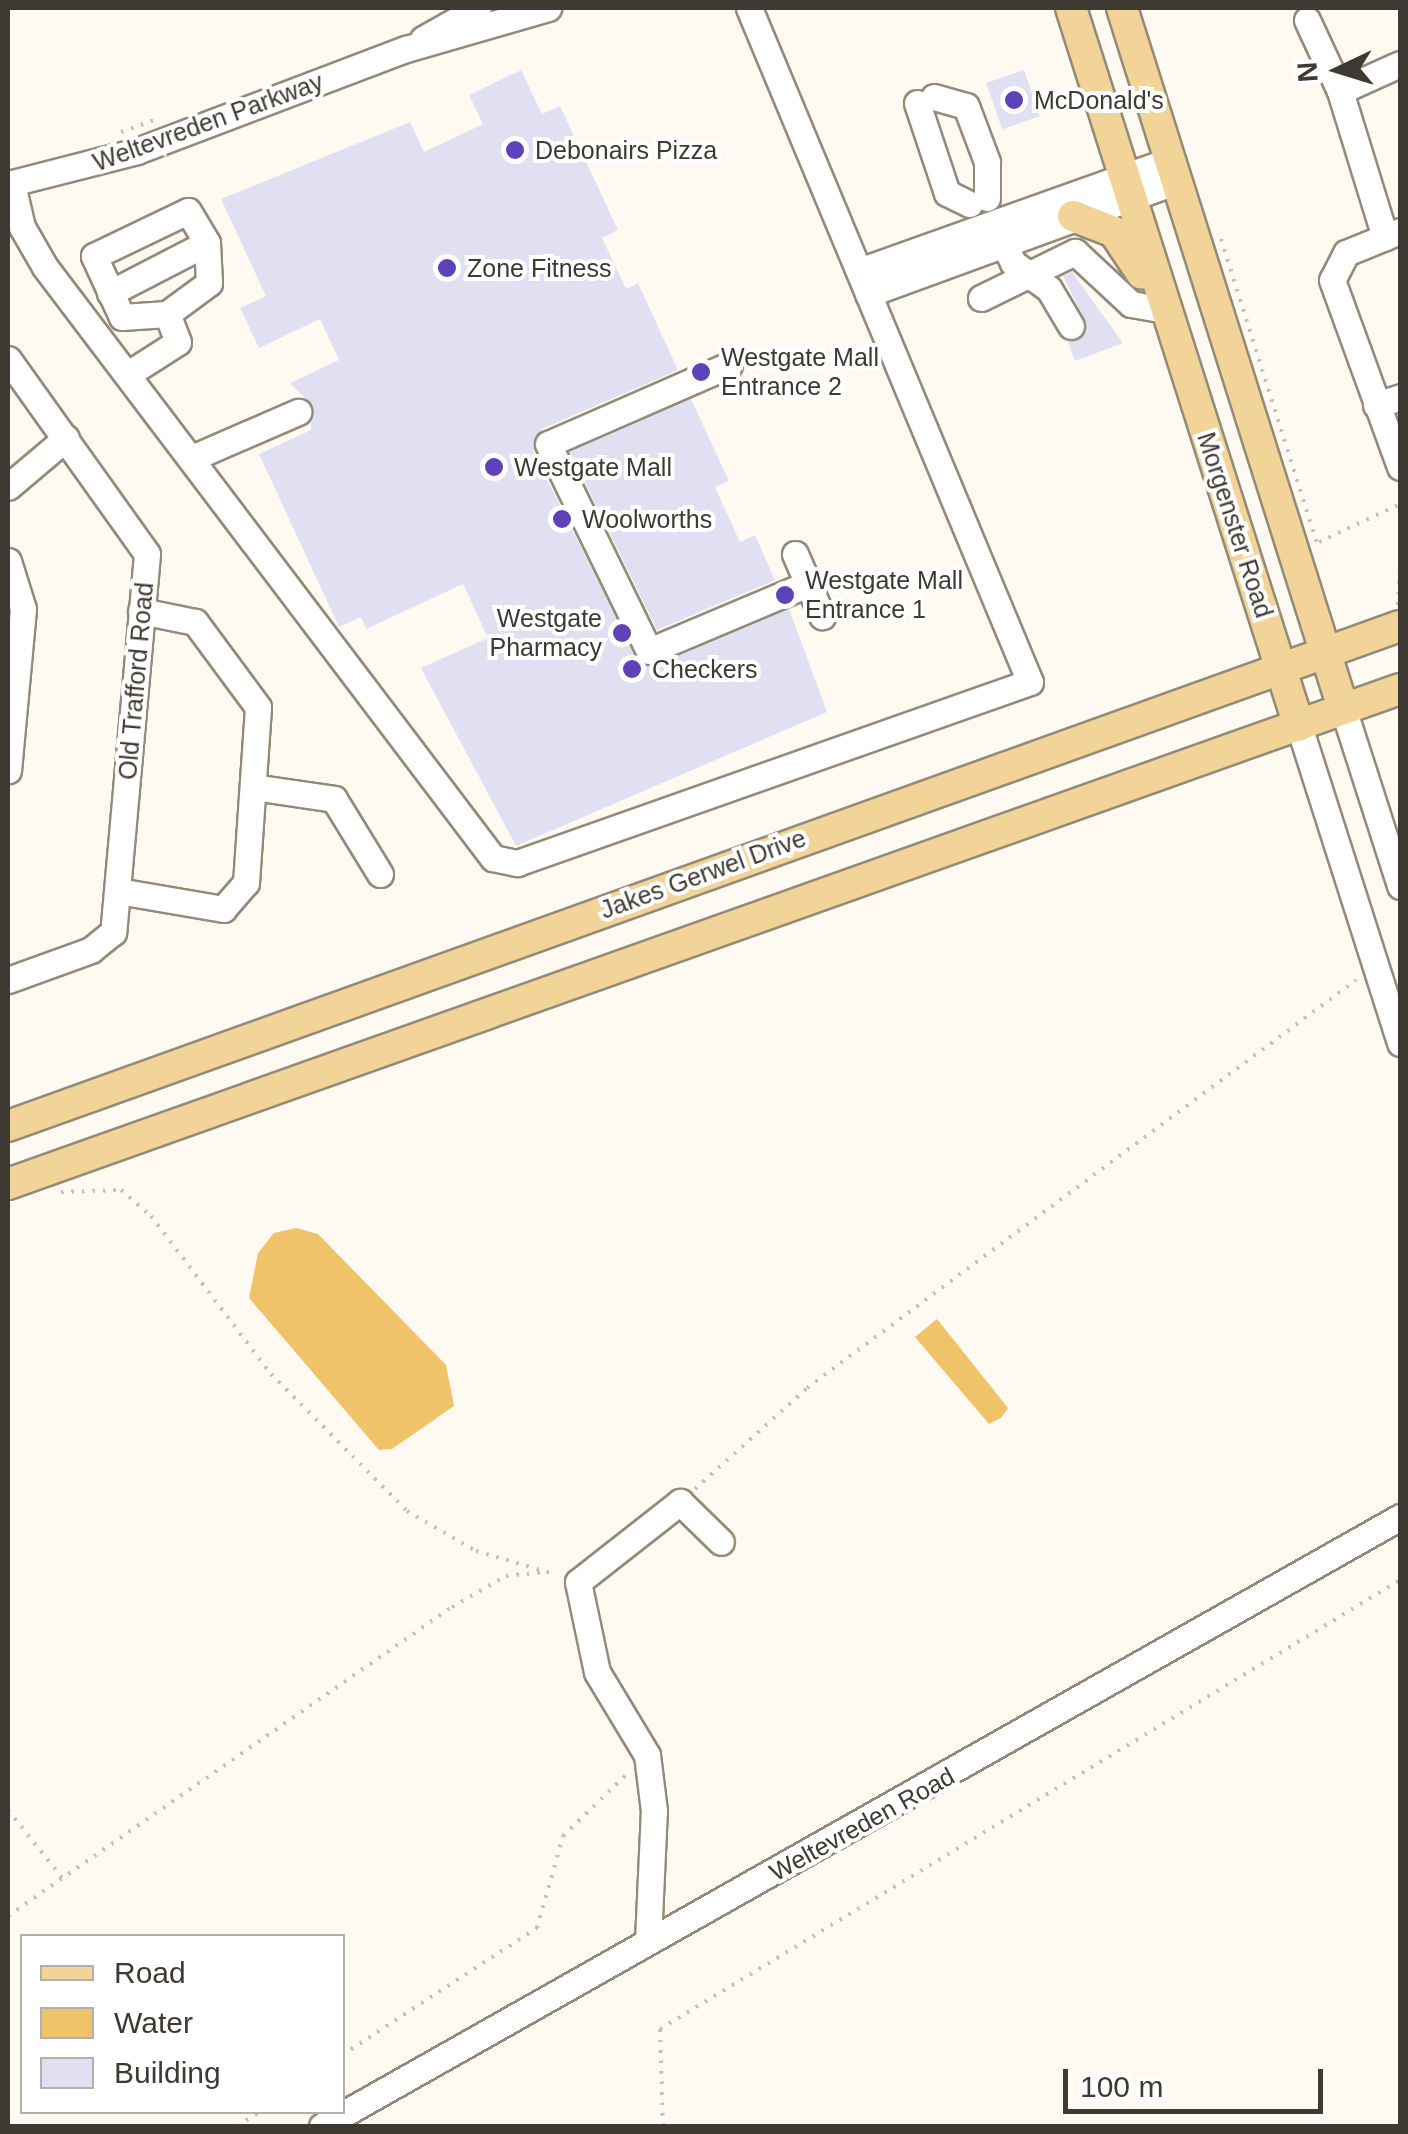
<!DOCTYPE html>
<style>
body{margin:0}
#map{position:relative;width:1408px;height:2134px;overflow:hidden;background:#fefaf2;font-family:Helvetica,sans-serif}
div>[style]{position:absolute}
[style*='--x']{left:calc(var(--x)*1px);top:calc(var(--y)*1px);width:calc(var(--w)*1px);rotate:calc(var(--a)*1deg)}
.water>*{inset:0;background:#f0c269}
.building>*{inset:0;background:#e1e0f2;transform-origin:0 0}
.path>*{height:4px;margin-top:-2px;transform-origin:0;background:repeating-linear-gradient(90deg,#c4c0b8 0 2.5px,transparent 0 10.5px)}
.roads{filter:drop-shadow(2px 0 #948a78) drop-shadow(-2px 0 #948a78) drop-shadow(0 2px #948a78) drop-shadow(0 -2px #948a78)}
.minor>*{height:25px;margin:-12.5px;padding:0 12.5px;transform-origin:12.5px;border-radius:12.5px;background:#fff}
.major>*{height:30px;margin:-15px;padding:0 15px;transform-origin:15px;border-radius:15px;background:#f2d498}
.dots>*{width:28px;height:28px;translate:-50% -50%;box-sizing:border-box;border:5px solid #fff;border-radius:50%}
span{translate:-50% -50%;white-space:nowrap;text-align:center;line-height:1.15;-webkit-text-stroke:8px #fff;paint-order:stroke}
.poi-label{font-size:25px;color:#3e3932}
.left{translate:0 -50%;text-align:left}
.right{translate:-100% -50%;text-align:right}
.street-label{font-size:25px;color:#3e3932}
.frame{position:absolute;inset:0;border:10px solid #3e3932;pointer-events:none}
.legend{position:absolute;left:20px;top:1934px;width:325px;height:180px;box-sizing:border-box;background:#fff;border:2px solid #b2b0ad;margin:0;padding:12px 18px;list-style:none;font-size:30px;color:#3e3932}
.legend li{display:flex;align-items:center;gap:20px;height:50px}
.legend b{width:50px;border:2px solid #b2b0ad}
.north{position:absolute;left:1288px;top:20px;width:100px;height:100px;-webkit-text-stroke:8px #fff;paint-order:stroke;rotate:266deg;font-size:28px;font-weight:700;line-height:40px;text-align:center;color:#3e3932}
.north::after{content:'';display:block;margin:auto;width:35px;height:45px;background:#3e3932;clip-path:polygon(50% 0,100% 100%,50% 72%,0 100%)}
.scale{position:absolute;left:1063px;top:2069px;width:260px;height:45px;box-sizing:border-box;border:5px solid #3e3932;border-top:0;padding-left:12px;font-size:30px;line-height:35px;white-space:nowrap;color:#3e3932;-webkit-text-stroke:8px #fff;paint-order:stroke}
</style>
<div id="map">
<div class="water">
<i style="clip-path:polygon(296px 1228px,318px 1234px,446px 1365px,454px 1406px,392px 1449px,379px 1450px,249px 1298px,258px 1253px,274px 1233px)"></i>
<i style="clip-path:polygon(937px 1319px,1008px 1408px,1001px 1418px,989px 1424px,915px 1337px)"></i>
</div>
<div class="building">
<i style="clip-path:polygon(521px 70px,542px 114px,560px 106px,618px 230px,602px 238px,626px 289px,638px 283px,678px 370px,542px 429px,533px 451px,639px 664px,655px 666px,789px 609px,827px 712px,516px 846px,421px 668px,488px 638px,463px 584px,366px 629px,361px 617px,339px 627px,259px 454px,311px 430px,312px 405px,290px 383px,339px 360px,320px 319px,259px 348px,240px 308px,266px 296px,221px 199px,410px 122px,424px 152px,483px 124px,469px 95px)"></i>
<i style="left:1024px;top:70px;width:49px;height:40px;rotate:71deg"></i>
<i style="clip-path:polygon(1072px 272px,1123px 343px,1075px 361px,1068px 342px,1087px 325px,1063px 276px)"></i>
<i style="clip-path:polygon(691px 399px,729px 481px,715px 487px,740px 542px,755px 535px,775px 580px,657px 630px,570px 452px)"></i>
</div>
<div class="path">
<i style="--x:121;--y:132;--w:35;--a:-20"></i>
<i style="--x:1221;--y:239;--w:319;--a:72.5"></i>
<i style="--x:1319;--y:542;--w:89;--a:-25.1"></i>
<i style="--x:1398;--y:605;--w:34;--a:-87"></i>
<i style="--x:61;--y:1192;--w:60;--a:-1.9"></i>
<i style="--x:121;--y:1190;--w:40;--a:41"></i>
<i style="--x:151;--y:1216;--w:198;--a:52.8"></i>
<i style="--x:271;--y:1374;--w:193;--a:45.2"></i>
<i style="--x:407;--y:1511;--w:80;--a:30.1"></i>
<i style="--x:476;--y:1551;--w:78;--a:16.3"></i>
<i style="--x:695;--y:1489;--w:151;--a:-42"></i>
<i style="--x:807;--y:1388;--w:684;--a:-36.62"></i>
<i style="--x:8;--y:1810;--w:87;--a:51.5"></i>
<i style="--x:8;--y:1916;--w:541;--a:-34.84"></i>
<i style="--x:452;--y:1607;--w:62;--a:-29.9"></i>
<i style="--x:506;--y:1576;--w:36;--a:-6"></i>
<i style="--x:342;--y:2055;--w:233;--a:-33.1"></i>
<i style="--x:537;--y:1928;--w:96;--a:-74.2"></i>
<i style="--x:563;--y:1836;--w:91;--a:-44.1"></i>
<i style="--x:237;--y:2126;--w:26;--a:-32"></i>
<i style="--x:663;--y:2126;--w:97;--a:-91.8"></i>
<i style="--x:660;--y:2029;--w:866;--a:-31.25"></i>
</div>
<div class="roads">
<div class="minor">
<i style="--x:1307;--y:20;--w:78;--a:65.1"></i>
<i style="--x:1340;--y:91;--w:153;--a:72.9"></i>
<i style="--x:423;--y:39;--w:63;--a:-29.4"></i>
<i style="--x:1340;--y:91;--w:66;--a:-24.2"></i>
<i style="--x:934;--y:97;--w:33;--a:16"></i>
<i style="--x:966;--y:106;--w:60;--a:69.4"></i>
<i style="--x:987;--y:162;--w:36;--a:90"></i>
<i style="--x:917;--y:103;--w:95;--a:71.6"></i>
<i style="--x:947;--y:193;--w:25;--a:26"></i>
<i style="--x:8;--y:184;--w:133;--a:-14.3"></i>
<i style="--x:137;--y:151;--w:288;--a:-20.8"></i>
<i style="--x:406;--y:49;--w:148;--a:-16.1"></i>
<i style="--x:12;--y:184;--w:44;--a:76.9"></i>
<i style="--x:22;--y:227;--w:46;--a:60.1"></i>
<i style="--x:45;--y:267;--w:742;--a:52.84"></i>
<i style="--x:493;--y:858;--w:25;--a:12"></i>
<i style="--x:517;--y:863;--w:544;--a:-19.43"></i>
<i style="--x:1030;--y:682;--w:730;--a:-112.63"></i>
<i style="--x:996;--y:229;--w:38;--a:63"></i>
<i style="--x:1013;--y:263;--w:44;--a:35.8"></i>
<i style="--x:1049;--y:289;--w:43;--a:59.3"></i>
<i style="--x:1400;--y:231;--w:58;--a:157.8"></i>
<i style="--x:1346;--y:253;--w:30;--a:117"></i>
<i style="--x:1332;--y:280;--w:199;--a:70"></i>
<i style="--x:859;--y:271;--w:330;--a:-19.6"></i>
<i style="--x:110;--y:293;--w:109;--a:-27.3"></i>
<i style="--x:868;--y:294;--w:329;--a:-20.1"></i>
<i style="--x:981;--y:298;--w:105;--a:-26.1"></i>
<i style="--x:1075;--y:252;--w:76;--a:42.9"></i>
<i style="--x:1131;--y:304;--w:36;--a:10"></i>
<i style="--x:8;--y:359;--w:239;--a:54.5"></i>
<i style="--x:147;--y:554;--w:380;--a:95.1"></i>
<i style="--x:113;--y:932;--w:28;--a:141"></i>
<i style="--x:91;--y:950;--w:88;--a:160.1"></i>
<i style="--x:729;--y:365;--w:197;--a:156.4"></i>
<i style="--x:548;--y:444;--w:230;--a:64"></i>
<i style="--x:649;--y:651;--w:169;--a:-22.9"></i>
<i style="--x:128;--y:374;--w:59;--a:-32.6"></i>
<i style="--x:178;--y:342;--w:30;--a:-111"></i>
<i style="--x:167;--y:314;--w:45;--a:176.2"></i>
<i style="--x:122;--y:317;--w:67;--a:-114.7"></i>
<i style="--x:94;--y:256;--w:104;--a:-25.6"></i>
<i style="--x:188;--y:211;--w:37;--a:59"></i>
<i style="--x:207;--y:243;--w:40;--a:87.1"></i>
<i style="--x:209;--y:283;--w:52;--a:143.6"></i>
<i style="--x:1376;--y:405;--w:25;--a:-18"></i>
<i style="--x:192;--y:458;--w:116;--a:-23.5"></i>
<i style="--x:8;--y:487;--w:76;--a:-40.2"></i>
<i style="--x:795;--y:554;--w:68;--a:66.5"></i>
<i style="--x:8;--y:561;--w:50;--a:72.6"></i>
<i style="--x:23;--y:609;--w:162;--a:95.3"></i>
<i style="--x:1343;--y:708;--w:187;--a:72.2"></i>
<i style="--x:1299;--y:726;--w:333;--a:72.3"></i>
<i style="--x:253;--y:787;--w:82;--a:8.4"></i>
<i style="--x:334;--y:799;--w:88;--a:58.5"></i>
<i style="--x:118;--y:891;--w:107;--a:9.7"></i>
<i style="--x:223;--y:909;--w:35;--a:-49"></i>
<i style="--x:246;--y:883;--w:176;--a:-86.1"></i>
<i style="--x:258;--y:707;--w:106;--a:-126.5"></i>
<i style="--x:195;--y:622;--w:55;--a:-168.5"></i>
<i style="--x:648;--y:1941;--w:130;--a:-87.4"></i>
<i style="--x:654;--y:1811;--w:56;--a:-97.1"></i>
<i style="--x:647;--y:1755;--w:97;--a:-121.1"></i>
<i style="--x:597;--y:1672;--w:92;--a:-101.9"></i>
<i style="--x:578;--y:1582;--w:130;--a:-38.1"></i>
<i style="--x:680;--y:1502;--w:57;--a:44.3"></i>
<i style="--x:322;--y:2126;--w:1238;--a:-29.46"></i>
</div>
<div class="major">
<i style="--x:1071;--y:8;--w:753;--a:72.38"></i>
<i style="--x:1122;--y:8;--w:734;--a:72.48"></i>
<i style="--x:1073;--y:216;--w:44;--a:21.3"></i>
<i style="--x:1114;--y:232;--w:50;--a:56.3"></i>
<i style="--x:8;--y:1126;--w:1479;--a:-19.76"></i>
<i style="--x:8;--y:1184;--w:1477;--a:-19.58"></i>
</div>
</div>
<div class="dots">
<i style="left:1014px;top:100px;background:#5e42ba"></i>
<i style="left:515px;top:150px;background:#5e42ba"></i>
<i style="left:447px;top:268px;background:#5e42ba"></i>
<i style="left:701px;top:372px;background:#5e42ba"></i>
<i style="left:494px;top:467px;background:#5e42ba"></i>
<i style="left:562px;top:519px;background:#5e42ba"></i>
<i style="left:785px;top:595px;background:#5e42ba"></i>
<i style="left:622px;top:633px;background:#5e42ba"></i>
<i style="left:632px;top:669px;background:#5e42ba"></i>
</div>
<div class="poi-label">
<span class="left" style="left:1034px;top:100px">McDonald's</span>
<span class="left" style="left:535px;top:150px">Debonairs Pizza</span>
<span class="left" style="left:467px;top:268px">Zone Fitness</span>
<span class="left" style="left:721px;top:372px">Westgate Mall<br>Entrance 2</span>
<span class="left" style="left:514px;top:467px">Westgate Mall</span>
<span class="left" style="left:582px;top:519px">Woolworths</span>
<span class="left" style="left:805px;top:595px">Westgate Mall<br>Entrance 1</span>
<span class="right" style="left:602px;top:633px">Westgate<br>Pharmacy</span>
<span class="left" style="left:652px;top:669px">Checkers</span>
</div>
<div class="street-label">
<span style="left:208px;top:122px;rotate:-20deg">Weltevreden Parkway</span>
<span style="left:1235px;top:525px;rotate:72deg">Morgenster Road</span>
<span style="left:136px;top:681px;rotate:-85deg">Old Trafford Road</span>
<span style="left:703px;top:874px;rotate:-20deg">Jakes Gerwel Drive</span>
<span style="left:862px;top:1824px;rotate:-29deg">Weltevreden Road</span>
</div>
<div class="frame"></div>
<ul class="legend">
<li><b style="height:12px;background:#f2d498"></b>Road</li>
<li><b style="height:28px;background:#f0c269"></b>Water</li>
<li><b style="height:28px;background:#e1e0f2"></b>Building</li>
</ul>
<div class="north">N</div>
<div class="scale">100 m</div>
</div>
